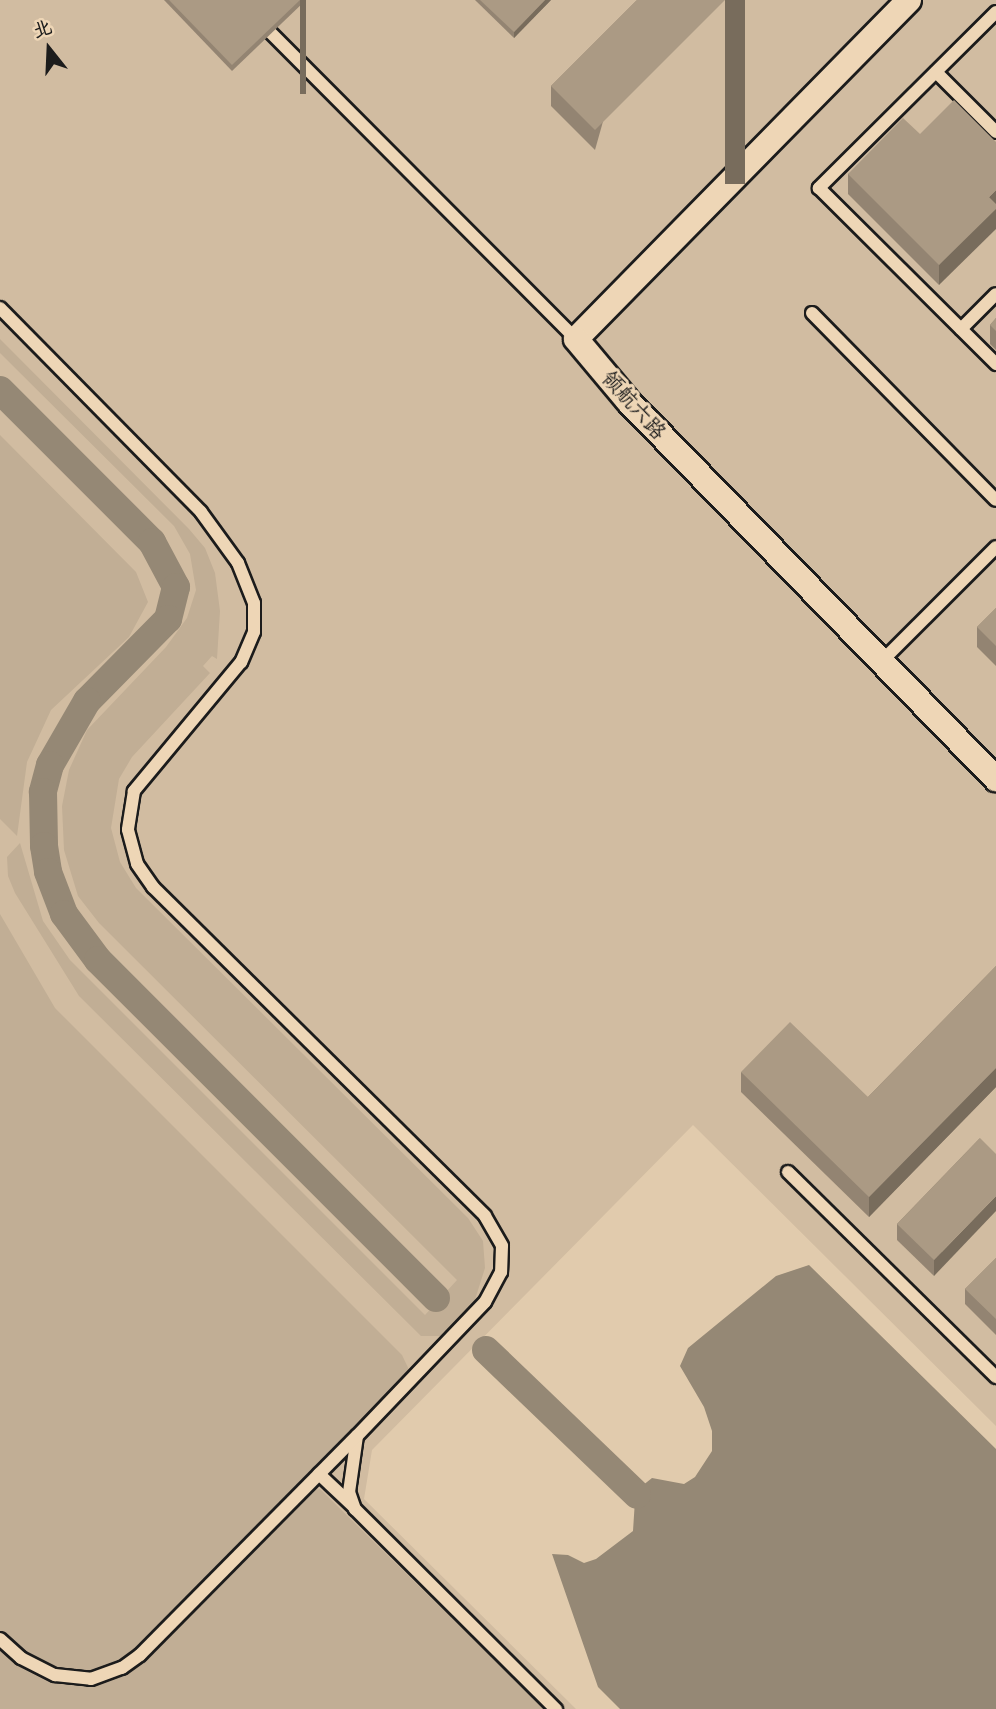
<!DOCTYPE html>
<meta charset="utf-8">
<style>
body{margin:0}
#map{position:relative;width:996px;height:1709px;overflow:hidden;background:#e1cbad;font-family:Itim,"LXGW WenKai TC",sans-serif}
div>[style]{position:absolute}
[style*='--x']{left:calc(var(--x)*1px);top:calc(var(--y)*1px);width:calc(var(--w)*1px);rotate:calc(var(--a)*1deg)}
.built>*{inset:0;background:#d1bca1}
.green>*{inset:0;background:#c1ae95}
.water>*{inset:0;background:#958875}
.canal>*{height:28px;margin:-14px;padding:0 14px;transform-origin:14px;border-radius:14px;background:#958875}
.roads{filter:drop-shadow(2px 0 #1c1c1c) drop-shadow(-2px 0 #1c1c1c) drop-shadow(0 2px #1c1c1c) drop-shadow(0 -2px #1c1c1c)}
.lane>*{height:12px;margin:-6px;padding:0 6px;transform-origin:6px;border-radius:6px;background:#eed6b6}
.street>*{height:24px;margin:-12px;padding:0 12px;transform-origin:12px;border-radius:12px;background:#eed6b6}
.wall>*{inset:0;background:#938472}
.shaded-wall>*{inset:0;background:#786c5c;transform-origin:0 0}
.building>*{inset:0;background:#ab9a84}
span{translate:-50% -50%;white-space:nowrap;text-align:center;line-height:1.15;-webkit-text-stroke:6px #eed6b6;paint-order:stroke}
.street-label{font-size:21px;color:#1c1c1c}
.north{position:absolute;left:14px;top:14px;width:70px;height:70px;-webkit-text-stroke:5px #eed6b6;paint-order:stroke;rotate:342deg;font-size:19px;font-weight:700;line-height:28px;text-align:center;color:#1c1c1c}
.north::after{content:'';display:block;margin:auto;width:24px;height:32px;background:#1c1c1c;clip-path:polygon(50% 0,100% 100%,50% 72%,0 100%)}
</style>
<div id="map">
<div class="built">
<i style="clip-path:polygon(0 0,996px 0,996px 1426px,693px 1125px,372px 1450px,364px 1499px,576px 1709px,0 1709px)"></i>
</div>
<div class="green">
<i style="clip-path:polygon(0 339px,189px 529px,205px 548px,215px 573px,220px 611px,217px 659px,212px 656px,203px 666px,210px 673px,132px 757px,119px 779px,111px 828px,120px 862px,136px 888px,468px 1218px,483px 1241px,485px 1268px,473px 1306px,446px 1336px,421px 1336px,79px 996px,15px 893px,8px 876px,7px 857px,20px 843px,43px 921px,70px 960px,425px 1315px,457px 1280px,99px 923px,78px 896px,64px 850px,62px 806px,69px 770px,87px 730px,166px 647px,187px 618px,196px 590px,190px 554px,174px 526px,0 353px)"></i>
<i style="clip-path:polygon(0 435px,136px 572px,148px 602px,129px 637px,51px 710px,27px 762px,17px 836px,0 819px)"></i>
<i style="clip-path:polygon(0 914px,55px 1008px,402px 1355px,411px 1374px,123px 1671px,88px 1683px,9px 1656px,0 1647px)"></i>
<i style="clip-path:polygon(320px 1489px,544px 1709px,0 1709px,0 1650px,23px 1669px,50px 1683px,90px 1687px,119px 1677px,149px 1656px,311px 1491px)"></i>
</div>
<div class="water">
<i style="clip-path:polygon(809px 1265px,996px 1449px,996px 1709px,620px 1709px,598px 1687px,552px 1554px,568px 1555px,584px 1563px,596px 1559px,633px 1531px,635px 1500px,642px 1486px,652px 1478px,684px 1484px,695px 1477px,712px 1451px,712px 1431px,704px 1407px,680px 1366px,688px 1348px,776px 1276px)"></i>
</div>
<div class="canal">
<i style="--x:0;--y:390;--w:215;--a:45"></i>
<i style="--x:152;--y:542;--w:51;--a:61.9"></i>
<i style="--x:176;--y:587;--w:33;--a:104"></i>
<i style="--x:168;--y:619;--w:115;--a:134.6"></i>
<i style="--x:87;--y:701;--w:74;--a:120"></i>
<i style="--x:50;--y:765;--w:28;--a:105"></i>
<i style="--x:43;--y:792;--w:54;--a:88.9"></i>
<i style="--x:44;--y:846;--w:26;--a:81"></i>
<i style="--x:48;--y:872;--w:45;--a:69.1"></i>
<i style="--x:64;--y:914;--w:57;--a:53.5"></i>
<i style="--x:98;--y:960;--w:478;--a:45"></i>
<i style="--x:486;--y:1350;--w:209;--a:43.8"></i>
</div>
<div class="roads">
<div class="lane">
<i style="--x:996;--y:12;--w:250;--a:135.2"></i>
<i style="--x:819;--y:188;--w:250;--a:44.8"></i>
<i style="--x:271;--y:33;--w:432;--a:45.1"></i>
<i style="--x:936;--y:72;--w:85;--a:45"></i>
<i style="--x:0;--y:308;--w:286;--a:45.4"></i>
<i style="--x:201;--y:512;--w:63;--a:54"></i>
<i style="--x:238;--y:563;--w:43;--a:68.2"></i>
<i style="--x:254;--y:603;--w:29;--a:90"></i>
<i style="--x:254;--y:632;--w:33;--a:113"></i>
<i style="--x:241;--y:662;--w:168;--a:129.7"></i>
<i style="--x:134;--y:791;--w:39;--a:99"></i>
<i style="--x:128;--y:830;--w:35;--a:75"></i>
<i style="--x:137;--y:864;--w:28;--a:55"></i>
<i style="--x:153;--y:887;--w:467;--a:44.7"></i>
<i style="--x:485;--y:1216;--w:34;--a:60"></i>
<i style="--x:502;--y:1246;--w:26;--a:92"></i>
<i style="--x:501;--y:1272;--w:34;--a:118"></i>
<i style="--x:485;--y:1302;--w:185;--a:133.7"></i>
<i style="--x:357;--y:1436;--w:57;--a:98.1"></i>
<i style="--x:349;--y:1492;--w:18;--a:71"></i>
<i style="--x:355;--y:1509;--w:284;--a:44.9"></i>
<i style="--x:812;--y:313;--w:262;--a:45.5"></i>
<i style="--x:961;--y:329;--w:49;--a:-45"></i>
<i style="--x:882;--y:661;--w:161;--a:-45"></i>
<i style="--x:788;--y:1172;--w:292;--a:44.6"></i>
<i style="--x:319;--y:1474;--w:47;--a:43.3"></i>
<i style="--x:0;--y:1639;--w:28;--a:42"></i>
<i style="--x:21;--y:1658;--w:38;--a:27"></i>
<i style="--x:55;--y:1675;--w:36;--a:6"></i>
<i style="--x:91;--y:1679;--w:33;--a:-20"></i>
<i style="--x:122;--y:1668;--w:22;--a:-36"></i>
<i style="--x:140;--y:1655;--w:308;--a:-45.3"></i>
</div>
<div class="street">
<i style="--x:909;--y:0;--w:475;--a:134.5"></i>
<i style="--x:576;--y:339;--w:81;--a:50"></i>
<i style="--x:628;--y:401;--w:528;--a:45.77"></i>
</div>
</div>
<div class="wall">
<i style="clip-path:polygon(164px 0,306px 0,232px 71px)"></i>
<i style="clip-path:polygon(475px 0,551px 0,514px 38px)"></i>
<i style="clip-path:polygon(637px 0,595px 150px,551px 106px,551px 86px)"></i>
<i style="clip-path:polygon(920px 134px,996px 142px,939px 285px,848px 194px,848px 174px)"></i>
<i style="clip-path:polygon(996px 318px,996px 350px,990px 344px,990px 325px)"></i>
<i style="clip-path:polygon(996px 608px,996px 666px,977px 647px,977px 627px)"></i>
<i style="clip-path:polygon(996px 966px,996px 1087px,869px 1217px,741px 1092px,741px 1072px,868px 1097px)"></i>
<i style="clip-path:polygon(980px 1138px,934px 1276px,897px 1240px,897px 1224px)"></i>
<i style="clip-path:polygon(996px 1258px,996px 1335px,965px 1304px,965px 1289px)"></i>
</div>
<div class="shaded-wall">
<i style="left:300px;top:0;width:6px;height:94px"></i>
<i style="clip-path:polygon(545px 0,551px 0,514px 38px,514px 32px)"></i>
<i style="left:725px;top:0;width:20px;height:184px"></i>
<i style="clip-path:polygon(996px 190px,996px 229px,939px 285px,939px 265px,989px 197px)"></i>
<i style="clip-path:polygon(996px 1068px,996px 1087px,869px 1217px,869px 1197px)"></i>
<i style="clip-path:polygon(996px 1196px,996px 1211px,934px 1276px,934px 1260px)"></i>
</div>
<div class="building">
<i style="clip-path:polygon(169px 0,300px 0,232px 65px)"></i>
<i style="clip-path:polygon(480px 0,545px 0,514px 32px)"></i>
<i style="clip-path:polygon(637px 0,725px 0,595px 130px,551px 86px)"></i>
<i style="clip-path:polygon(954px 100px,996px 142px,996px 190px,989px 197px,996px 204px,996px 209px,939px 265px,848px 174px,903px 118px,920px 134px)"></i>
<i style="clip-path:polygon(996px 318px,996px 331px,990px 325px)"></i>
<i style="clip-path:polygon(996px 608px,996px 646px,977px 627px)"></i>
<i style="clip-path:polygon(996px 966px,996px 1068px,869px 1197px,741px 1072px,790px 1022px,868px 1097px)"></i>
<i style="clip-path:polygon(980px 1138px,996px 1154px,996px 1196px,934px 1260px,897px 1224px)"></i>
<i style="clip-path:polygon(996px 1258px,996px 1319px,965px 1289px)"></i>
</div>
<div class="street-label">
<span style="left:634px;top:405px;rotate:48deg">领航六路</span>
</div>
<div class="north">北</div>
</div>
